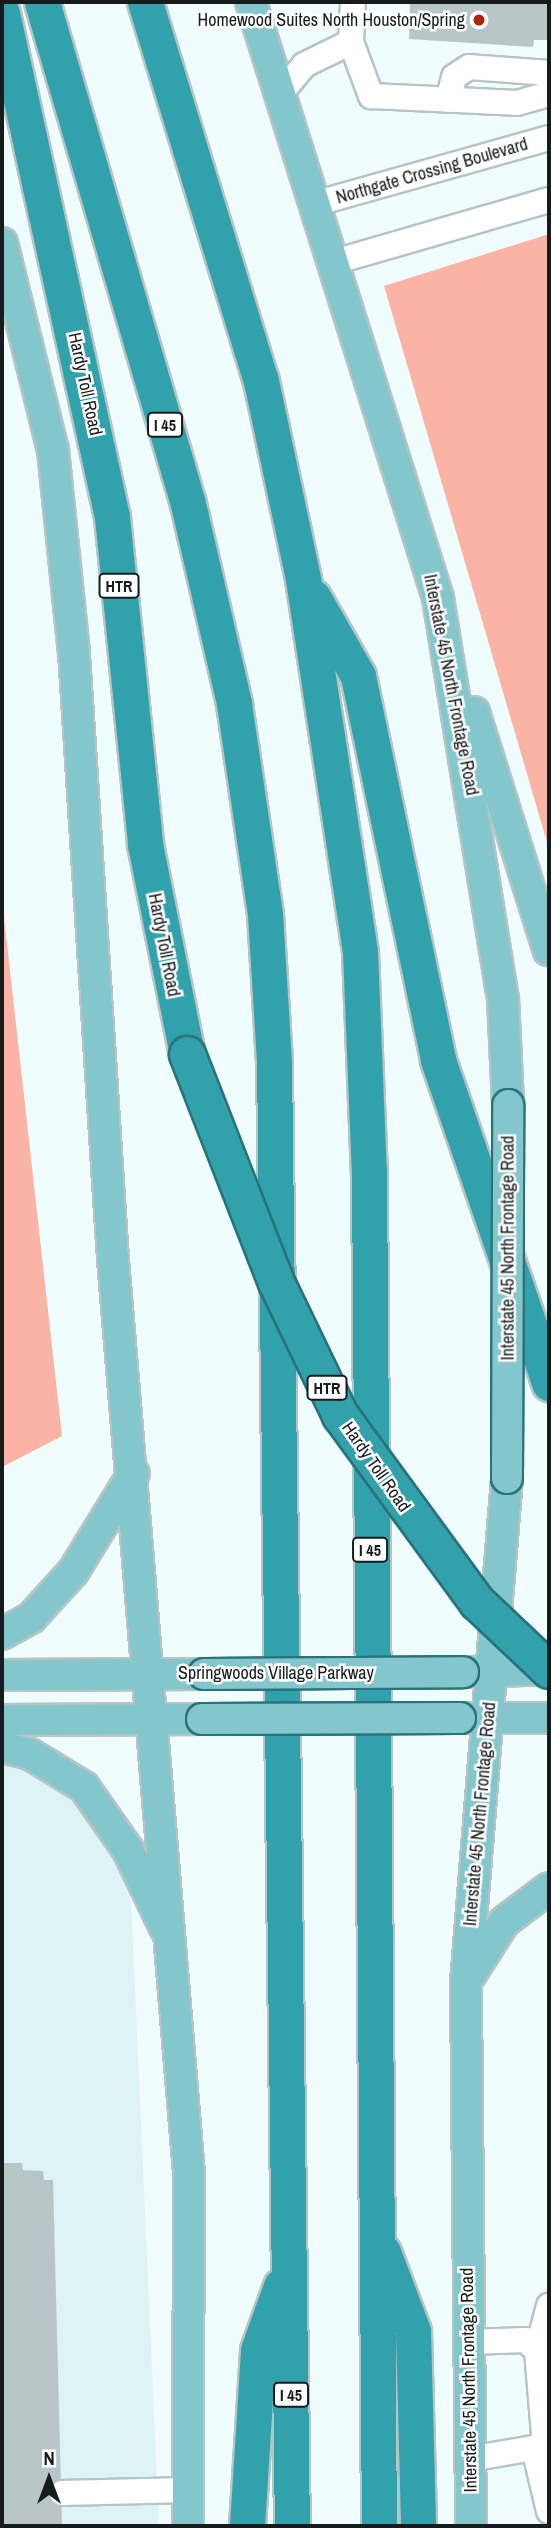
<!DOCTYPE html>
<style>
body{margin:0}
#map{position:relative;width:551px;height:2528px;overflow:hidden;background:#f0fdfe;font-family:"Archivo Narrow",sans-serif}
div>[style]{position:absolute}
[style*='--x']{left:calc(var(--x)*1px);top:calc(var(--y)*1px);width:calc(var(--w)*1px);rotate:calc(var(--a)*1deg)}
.built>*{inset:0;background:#ddf3f6}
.forest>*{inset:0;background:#fab3a4}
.building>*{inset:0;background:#b9c6c7}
.roads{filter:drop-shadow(2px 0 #b7c4c5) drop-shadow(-2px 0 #b7c4c5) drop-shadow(0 2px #b7c4c5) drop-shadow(0 -2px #b7c4c5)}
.minor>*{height:24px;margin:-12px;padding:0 12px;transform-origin:12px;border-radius:12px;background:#fff}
.major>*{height:30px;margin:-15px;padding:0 15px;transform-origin:15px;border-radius:15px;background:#83c7cd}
.highway>*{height:35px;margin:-17.5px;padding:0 17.5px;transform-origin:17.5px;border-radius:17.5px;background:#31a2ac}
.bridges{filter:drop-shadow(2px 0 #287379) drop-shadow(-2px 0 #287379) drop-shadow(0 2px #287379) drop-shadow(0 -2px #287379)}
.major-bridge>*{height:30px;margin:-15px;padding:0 15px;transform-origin:15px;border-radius:15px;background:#83c7cd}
.highway-bridge>*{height:35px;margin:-17.5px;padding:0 17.5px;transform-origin:17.5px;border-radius:17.5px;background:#31a2ac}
.dots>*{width:19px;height:19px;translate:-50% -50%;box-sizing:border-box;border:4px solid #fff;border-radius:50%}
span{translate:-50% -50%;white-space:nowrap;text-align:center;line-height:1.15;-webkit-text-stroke:5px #fff;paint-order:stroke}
.shield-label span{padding:2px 5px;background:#fff;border:2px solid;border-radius:5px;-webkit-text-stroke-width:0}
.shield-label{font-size:16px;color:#161b1b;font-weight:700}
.poi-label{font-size:18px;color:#161b1b}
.right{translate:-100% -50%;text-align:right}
.street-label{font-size:18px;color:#161b1b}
.frame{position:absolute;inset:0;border:4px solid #161b1b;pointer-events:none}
.north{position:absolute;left:14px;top:2444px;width:70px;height:70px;-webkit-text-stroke:5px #fff;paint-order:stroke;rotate:0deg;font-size:19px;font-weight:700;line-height:28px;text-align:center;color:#161b1b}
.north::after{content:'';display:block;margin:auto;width:24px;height:32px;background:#161b1b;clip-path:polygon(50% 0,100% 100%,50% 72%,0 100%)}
</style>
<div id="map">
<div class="built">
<i style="clip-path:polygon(2px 1762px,84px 1787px,131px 1899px,159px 2526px,2px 2526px)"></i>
</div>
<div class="forest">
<i style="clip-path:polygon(549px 234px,549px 849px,384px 286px)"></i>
<i style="clip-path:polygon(2px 899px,62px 1436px,2px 1467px)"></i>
</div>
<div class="building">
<i style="clip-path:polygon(410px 2px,549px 2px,549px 40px,534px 40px,533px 47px,409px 39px)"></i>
<i style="clip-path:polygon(2px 2163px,22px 2163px,23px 2170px,43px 2171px,44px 2180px,53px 2180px,62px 2526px,2px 2526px)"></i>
</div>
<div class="roads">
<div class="minor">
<i style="--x:353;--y:2;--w:40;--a:92.9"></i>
<i style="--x:351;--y:42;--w:58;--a:69.7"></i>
<i style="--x:371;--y:96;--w:146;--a:2.7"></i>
<i style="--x:517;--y:103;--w:33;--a:-16"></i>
<i style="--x:280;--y:94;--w:38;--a:-50"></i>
<i style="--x:304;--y:65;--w:52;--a:-26.1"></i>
<i style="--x:448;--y:100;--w:24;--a:-75"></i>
<i style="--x:454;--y:77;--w:18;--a:-34"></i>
<i style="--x:469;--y:67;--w:80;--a:4.3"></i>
<i style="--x:314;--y:204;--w:244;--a:-15.7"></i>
<i style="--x:334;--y:262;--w:224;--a:-16.1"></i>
<i style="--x:469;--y:2342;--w:57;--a:-2"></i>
<i style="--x:526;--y:2340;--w:16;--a:45"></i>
<i style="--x:537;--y:2351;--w:95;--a:85.2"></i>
<i style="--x:545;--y:2446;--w:76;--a:170.2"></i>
<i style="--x:537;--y:2351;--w:47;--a:-75.1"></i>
<i style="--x:535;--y:2452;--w:61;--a:76.7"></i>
<i style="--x:62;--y:2493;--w:126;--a:-1.4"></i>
</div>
<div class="major">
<i style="--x:251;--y:2;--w:625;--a:72.58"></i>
<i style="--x:438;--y:598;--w:405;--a:80.8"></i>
<i style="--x:503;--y:998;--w:107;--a:87.3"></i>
<i style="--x:2;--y:243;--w:213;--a:76.2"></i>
<i style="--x:53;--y:450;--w:204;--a:84.1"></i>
<i style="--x:74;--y:653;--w:607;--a:86.32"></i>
<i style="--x:113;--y:1259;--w:917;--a:85.25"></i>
<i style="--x:189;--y:2173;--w:353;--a:90.2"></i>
<i style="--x:474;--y:712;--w:250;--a:72.6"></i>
<i style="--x:2;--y:1634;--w:33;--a:-29"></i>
<i style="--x:31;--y:1618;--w:62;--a:-47.6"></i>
<i style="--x:73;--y:1572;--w:116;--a:-58.4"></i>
<i style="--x:473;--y:1672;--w:76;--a:-2.3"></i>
<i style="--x:2;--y:1675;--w:202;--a:-0.3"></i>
<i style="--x:467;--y:1718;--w:82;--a:0"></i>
<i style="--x:2;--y:1720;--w:200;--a:-0.3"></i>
<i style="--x:2;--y:1747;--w:29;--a:14"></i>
<i style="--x:30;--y:1754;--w:63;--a:31.4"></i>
<i style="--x:84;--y:1787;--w:77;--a:55.1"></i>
<i style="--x:128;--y:1850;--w:86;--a:64.6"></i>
<i style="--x:469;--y:1977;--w:65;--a:-57.5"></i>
<i style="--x:504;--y:1922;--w:56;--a:-37.1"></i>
<i style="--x:471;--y:2526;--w:544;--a:-90.53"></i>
<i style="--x:466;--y:1982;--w:506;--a:-85.35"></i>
</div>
<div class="highway">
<i style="--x:42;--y:2;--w:523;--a:73.78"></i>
<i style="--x:188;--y:504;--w:205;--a:77"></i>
<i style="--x:234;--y:704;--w:212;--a:81.6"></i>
<i style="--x:265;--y:914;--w:147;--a:86.5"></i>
<i style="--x:274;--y:1061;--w:1465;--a:89.3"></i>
<i style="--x:145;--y:2;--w:396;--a:73"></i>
<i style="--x:261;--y:381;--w:202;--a:78"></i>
<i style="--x:303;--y:579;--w:377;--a:81.3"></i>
<i style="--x:360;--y:952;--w:220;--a:87.7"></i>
<i style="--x:369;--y:1172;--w:1354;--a:89.58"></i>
<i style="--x:2;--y:13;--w:516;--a:77.69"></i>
<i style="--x:112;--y:517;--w:329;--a:84.2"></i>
<i style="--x:145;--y:844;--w:214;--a:78.7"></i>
<i style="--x:313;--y:597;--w:91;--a:60.3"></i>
<i style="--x:358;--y:676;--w:392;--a:78.2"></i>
<i style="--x:438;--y:1060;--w:342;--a:71"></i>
<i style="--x:383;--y:2252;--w:85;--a:69.2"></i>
<i style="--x:413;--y:2331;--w:195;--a:88.5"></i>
<i style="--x:247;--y:2526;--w:176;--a:-86.4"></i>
<i style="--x:258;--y:2350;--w:68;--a:-70.2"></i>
</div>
</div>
<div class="bridges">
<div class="major-bridge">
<i style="--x:507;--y:1478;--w:373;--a:-89.8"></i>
<i style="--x:204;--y:1674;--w:259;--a:-0.4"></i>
<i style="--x:202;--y:1719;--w:258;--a:-0.2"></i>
</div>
<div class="highway-bridge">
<i style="--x:187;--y:1054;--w:245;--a:68.7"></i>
<i style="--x:276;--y:1282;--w:148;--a:64.3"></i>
<i style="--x:340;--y:1415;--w:232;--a:53.8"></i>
<i style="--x:477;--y:1602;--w:99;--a:43.4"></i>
</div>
</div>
<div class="dots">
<i style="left:479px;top:20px;background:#af2205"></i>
</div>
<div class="shield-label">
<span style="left:165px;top:425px">I 45</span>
<span style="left:119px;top:586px">HTR</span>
<span style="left:327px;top:1388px">HTR</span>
<span style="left:370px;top:1550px">I 45</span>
<span style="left:291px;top:2395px">I 45</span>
</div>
<div class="poi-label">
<span class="right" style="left:465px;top:20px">Homewood Suites North Houston/Spring</span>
</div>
<div class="street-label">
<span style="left:432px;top:171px;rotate:-16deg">Northgate Crossing Boulevard</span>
<span style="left:85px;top:384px;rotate:78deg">Hardy Toll Road</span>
<span style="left:451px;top:685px;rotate:79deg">Interstate 45 North Frontage Road</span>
<span style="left:164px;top:945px;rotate:79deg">Hardy Toll Road</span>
<span style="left:508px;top:1248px;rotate:-90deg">Interstate 45 North Frontage Road</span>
<span style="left:376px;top:1467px;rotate:55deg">Hardy Toll Road</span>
<span style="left:276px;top:1673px">Springwoods Village Parkway</span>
<span style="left:480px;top:1814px;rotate:-85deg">Interstate 45 North Frontage Road</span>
<span style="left:469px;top:2380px;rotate:-91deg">Interstate 45 North Frontage Road</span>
</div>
<div class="frame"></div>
<div class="north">N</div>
</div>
